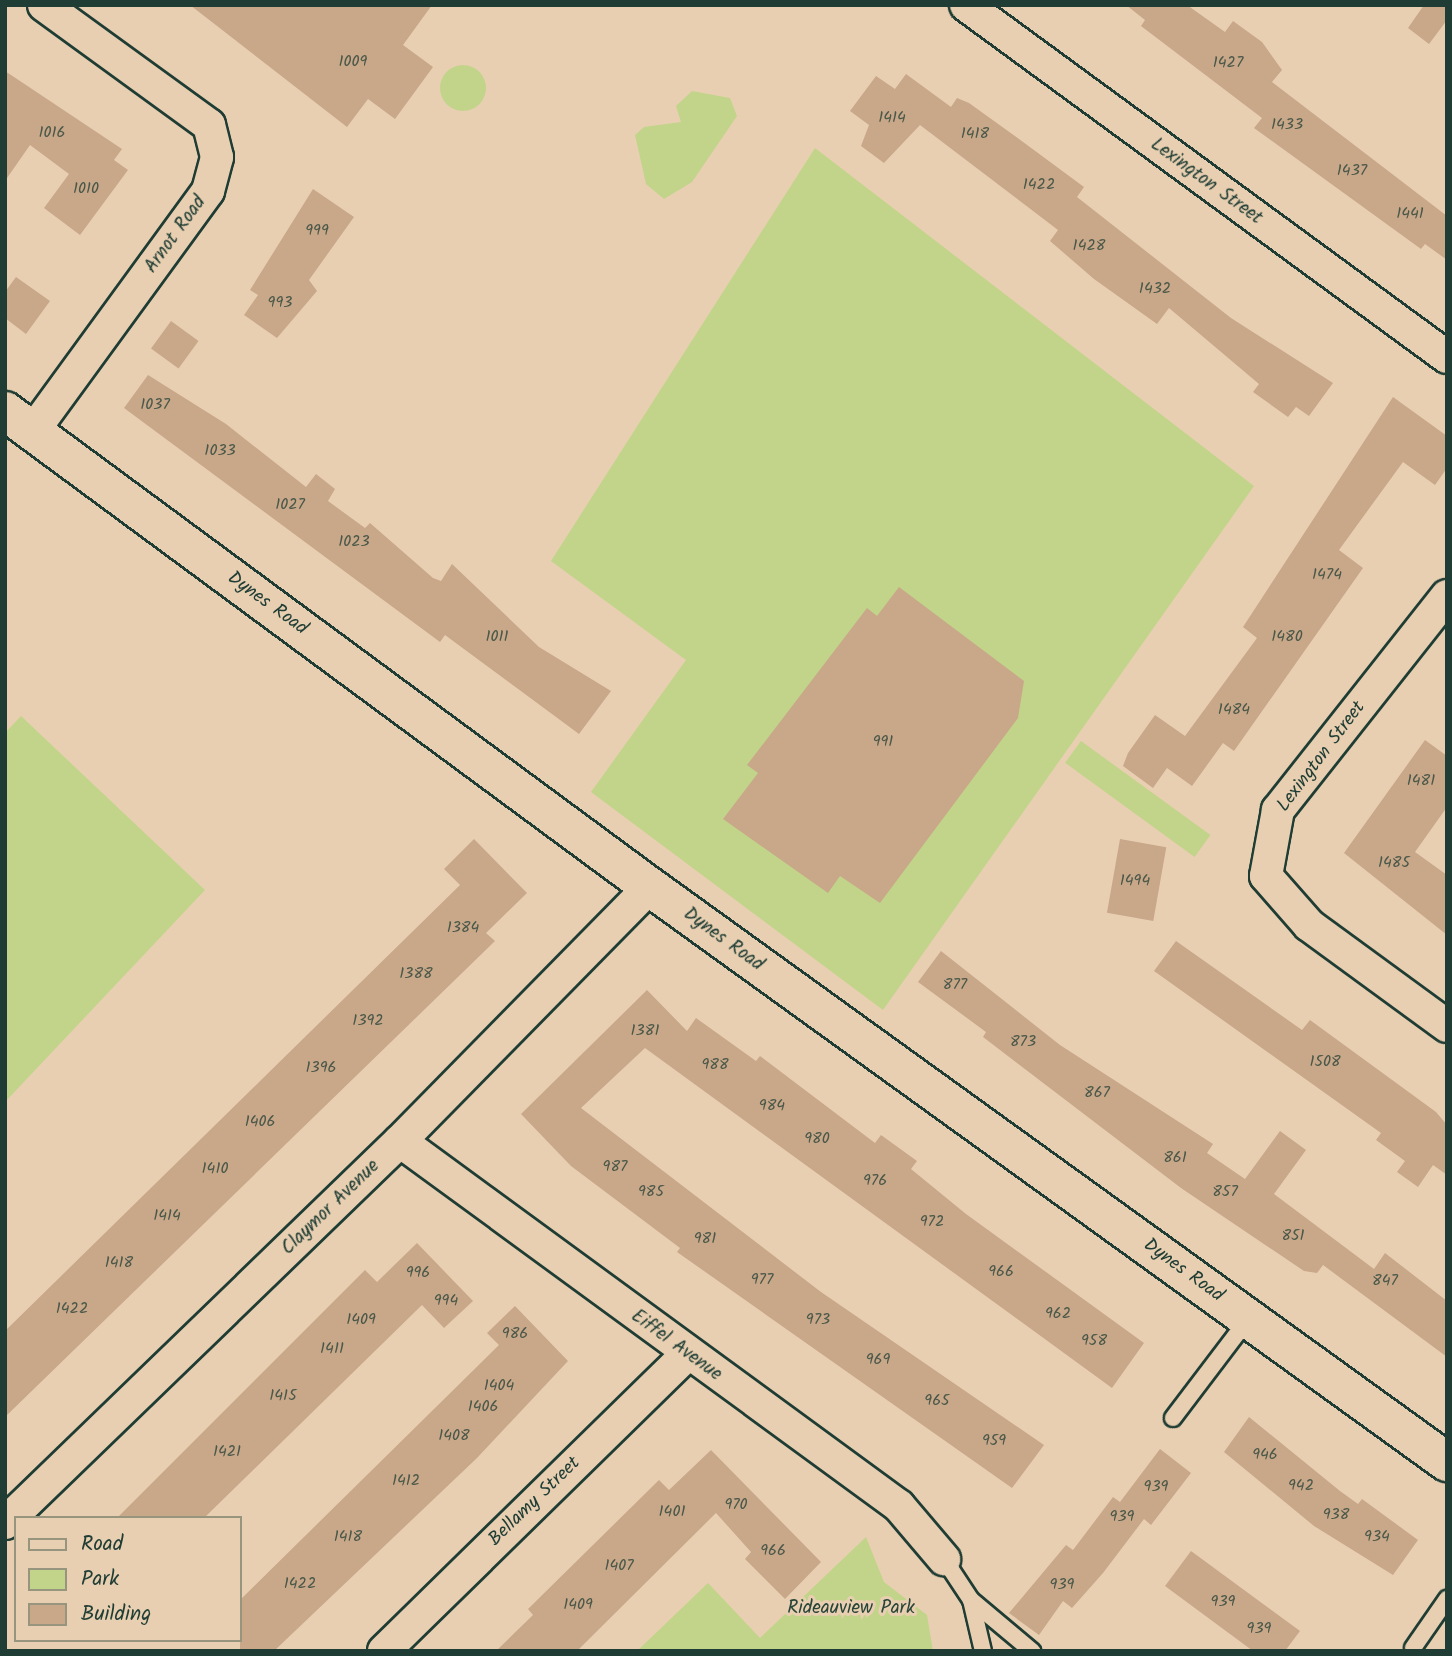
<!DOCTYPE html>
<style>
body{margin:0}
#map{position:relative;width:1452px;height:1656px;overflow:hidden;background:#e9cfb1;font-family:Kalam,sans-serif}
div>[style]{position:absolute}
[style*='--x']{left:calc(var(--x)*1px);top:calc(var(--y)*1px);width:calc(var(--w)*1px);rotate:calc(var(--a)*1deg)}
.green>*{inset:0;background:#c1d48a;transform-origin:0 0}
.round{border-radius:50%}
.building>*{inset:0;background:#c9a789;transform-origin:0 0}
.roads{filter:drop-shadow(2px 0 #1f3d34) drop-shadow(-2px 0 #1f3d34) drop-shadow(0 2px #1f3d34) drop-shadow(0 -2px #1f3d34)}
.service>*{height:16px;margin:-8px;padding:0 8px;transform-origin:8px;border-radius:8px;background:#e9cfb1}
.minor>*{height:32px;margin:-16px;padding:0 16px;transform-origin:16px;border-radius:16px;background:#e9cfb1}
.tertiary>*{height:38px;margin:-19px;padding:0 19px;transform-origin:19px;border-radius:19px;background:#e9cfb1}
span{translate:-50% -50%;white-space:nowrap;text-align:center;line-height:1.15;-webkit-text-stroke:6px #e9cfb1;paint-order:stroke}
.number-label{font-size:16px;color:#4a5849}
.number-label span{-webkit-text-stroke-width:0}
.street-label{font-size:19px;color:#1f3d34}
.park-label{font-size:19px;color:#274538}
.frame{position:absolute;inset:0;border:7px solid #1f3d34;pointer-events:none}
.legend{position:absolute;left:14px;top:1516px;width:228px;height:126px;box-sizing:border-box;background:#e9cfb1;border:2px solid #98957f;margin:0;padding:9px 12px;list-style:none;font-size:21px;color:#1f3d34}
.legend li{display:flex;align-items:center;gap:14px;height:35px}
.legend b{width:35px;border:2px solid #98957f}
</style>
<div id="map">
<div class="green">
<i class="round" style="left:440px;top:65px;width:46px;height:46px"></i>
<i style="clip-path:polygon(692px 91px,730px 98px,737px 116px,692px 182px,664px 199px,646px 184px,635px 135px,644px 127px,681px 122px,676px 106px)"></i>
<i style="clip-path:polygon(815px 148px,1254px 486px,883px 1010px,591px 792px,686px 660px,551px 561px)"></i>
<i style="clip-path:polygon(21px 716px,205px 890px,5px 1102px,5px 733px)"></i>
<i style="left:1081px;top:741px;width:160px;height:27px;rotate:36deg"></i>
<i style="clip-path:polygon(866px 1537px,884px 1582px,927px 1615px,933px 1651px,637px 1651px,708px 1583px,760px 1638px)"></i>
</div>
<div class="building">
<i style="clip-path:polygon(190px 5px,432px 5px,403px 45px,433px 67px,395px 119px,368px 99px,347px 127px)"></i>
<i style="clip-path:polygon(1126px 5px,1187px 5px,1225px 32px,1233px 21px,1262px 42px,1282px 70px,1272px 82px,1447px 216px,1447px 260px,1425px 244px,1421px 249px,1254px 128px,1262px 118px,1141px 26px,1145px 20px)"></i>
<i style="clip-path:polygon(1424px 5px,1447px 5px,1447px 20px,1429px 44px,1408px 28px)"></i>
<i style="clip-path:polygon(5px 71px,122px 149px,114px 160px,128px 170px,80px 235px,44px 208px,69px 174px,30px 145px,5px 181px)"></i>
<i style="clip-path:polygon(906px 74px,951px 107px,957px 98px,969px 103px,1019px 139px,1084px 187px,1077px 197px,1231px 318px,1333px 383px,1309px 416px,1296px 407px,1288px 417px,1253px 392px,1259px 384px,1169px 308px,1157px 324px,1094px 279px,1050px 241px,1058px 230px,920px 125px,884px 163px,861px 146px,869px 125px,850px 111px,876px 76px,895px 89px)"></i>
<i style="clip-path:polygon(313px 189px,354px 217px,309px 280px,317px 291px,277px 338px,244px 315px,258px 295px,250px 290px)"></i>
<i style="clip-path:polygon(16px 277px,50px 301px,26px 334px,5px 318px,5px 292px)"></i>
<i style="left:171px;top:321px;width:34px;height:34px;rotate:36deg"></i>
<i style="clip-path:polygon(148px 375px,226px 424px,306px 487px,316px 474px,335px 489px,328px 501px,365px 528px,370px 523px,433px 578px,441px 581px,452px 564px,539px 647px,611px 691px,579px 734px,445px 635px,440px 642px,124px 408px)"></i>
<i style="clip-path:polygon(1393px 397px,1447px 436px,1447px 468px,1435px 485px,1403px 462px,1339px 550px,1363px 568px,1234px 751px,1223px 743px,1192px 786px,1167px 768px,1153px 788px,1123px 766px,1128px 753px,1155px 715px,1185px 736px,1257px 638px,1243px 627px)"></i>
<i style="clip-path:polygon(899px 587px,1024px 681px,1018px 718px,880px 903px,840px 876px,828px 893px,723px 819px,758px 773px,747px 765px,867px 608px,877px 616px)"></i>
<i style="clip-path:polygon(1425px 740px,1447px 756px,1447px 807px,1415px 852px,1447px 875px,1447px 935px,1344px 853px)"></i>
<i style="clip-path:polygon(474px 839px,527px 893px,486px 933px,495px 941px,5px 1417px,5px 1331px,460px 885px,444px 869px)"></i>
<i style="left:1120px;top:839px;width:47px;height:75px;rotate:10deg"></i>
<i style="clip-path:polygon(1176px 941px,1302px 1030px,1310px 1020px,1436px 1112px,1447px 1125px,1447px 1175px,1433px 1165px,1418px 1187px,1397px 1172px,1405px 1161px,1376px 1140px,1381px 1133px,1154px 971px)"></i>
<i style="clip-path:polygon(941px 951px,1060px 1045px,1213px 1144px,1207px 1153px,1245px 1179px,1280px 1131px,1306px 1150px,1274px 1194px,1374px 1269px,1385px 1253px,1447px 1301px,1447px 1357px,1323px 1265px,1317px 1273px,1304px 1271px,1181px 1188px,983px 1037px,986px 1032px,918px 982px)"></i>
<i style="clip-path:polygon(647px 990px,687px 1031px,696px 1018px,756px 1061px,760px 1056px,875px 1143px,881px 1135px,917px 1161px,911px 1169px,966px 1214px,1144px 1343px,1112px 1388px,645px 1048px,581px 1108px,821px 1292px,1044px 1445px,1012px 1488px,677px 1252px,680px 1248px,571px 1166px,521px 1114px)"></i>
<i style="clip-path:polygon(417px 1243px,473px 1301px,444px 1328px,422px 1305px,204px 1518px,117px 1518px,365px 1270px,377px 1282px)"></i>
<i style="clip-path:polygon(515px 1306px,568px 1361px,477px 1458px,274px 1651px,240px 1651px,240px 1600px,499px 1345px,487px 1333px)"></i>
<i style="clip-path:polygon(1249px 1417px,1340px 1491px,1358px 1504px,1362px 1499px,1418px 1540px,1393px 1575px,1314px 1526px,1224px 1452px)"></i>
<i style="clip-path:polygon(1160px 1449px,1191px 1473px,1151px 1525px,1144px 1519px,1103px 1573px,1072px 1608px,1063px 1601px,1039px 1635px,1009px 1613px,1066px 1545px,1073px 1550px,1113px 1497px,1120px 1502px)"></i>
<i style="clip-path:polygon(711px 1450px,821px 1562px,785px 1599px,745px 1559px,751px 1552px,716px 1513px,577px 1651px,496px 1651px,533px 1615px,528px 1609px,659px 1480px,669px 1490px)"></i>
<i style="clip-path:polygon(1191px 1551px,1300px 1631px,1285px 1651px,1253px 1651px,1165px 1586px)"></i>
</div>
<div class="roads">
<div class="service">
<i style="--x:1173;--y:1418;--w:126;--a:-52.8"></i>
<i style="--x:944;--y:1559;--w:49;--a:56.6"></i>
<i style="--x:971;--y:1600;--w:52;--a:76.8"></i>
<i style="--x:971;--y:1600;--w:80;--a:39.9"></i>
<i style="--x:1413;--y:1648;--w:60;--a:-55.2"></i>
</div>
<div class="minor">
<i style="--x:966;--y:5;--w:596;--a:36.2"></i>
<i style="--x:33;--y:431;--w:297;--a:-53.9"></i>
<i style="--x:208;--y:191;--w:35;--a:-75"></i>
<i style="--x:217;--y:157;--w:33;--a:-104"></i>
<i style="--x:209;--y:125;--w:204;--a:-144"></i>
<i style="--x:1447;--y:596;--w:273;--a:128.3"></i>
<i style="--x:1278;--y:810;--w:67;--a:100.3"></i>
<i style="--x:1266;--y:876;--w:65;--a:48.7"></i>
<i style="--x:1309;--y:925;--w:171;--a:36.2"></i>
<i style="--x:400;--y:1141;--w:618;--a:36.18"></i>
<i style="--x:899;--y:1506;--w:70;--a:49.7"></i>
<i style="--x:5;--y:1523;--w:549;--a:-44.04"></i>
<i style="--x:400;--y:1141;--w:356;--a:-45.5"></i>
<i style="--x:384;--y:1651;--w:424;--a:-44.4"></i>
</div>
<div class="tertiary">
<i style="--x:5;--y:411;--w:802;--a:36.43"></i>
<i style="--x:650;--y:887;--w:983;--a:35.81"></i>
</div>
</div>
<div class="number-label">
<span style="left:353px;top:62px">1009</span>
<span style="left:1228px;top:63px">1427</span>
<span style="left:892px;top:118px">1414</span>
<span style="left:1287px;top:125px">1433</span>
<span style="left:52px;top:133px">1016</span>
<span style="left:975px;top:134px">1418</span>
<span style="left:1352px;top:171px">1437</span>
<span style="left:1039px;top:185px">1422</span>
<span style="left:86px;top:189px">1010</span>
<span style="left:1410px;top:214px">1441</span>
<span style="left:317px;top:231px">999</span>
<span style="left:1089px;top:246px">1428</span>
<span style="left:1155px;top:289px">1432</span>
<span style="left:280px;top:303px">993</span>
<span style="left:155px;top:405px">1037</span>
<span style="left:220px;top:451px">1033</span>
<span style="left:290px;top:505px">1027</span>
<span style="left:354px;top:542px">1023</span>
<span style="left:1327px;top:575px">1474</span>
<span style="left:497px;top:637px">1011</span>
<span style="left:1287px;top:637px">1480</span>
<span style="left:1234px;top:710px">1484</span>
<span style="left:883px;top:742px">991</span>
<span style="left:1421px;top:781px">1481</span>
<span style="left:1394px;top:863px">1485</span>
<span style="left:1135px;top:881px">1494</span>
<span style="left:463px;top:928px">1384</span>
<span style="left:416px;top:974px">1388</span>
<span style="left:955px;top:985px">877</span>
<span style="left:368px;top:1021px">1392</span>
<span style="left:645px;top:1031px">1381</span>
<span style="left:1023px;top:1042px">873</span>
<span style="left:1325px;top:1062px">1508</span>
<span style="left:715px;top:1065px">988</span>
<span style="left:321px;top:1068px">1396</span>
<span style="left:1097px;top:1093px">867</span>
<span style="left:772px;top:1106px">984</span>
<span style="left:260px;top:1122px">1406</span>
<span style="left:817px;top:1139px">980</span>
<span style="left:1175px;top:1158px">861</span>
<span style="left:615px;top:1167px">987</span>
<span style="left:215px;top:1169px">1410</span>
<span style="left:875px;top:1181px">976</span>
<span style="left:651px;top:1192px">985</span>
<span style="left:1225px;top:1192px">857</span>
<span style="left:167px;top:1216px">1414</span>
<span style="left:932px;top:1222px">972</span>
<span style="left:1293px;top:1236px">851</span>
<span style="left:705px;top:1239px">981</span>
<span style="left:119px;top:1263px">1418</span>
<span style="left:1001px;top:1272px">966</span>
<span style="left:418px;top:1273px">996</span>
<span style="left:762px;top:1280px">977</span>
<span style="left:1385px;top:1281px">847</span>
<span style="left:446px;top:1301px">994</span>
<span style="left:72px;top:1309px">1422</span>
<span style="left:1058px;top:1314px">962</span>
<span style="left:361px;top:1320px">1409</span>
<span style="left:818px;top:1320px">973</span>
<span style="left:515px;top:1334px">986</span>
<span style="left:1094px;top:1341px">958</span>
<span style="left:332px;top:1349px">1411</span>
<span style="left:878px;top:1360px">969</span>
<span style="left:499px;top:1386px">1404</span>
<span style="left:283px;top:1396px">1415</span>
<span style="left:937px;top:1401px">965</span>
<span style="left:483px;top:1407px">1406</span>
<span style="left:454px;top:1436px">1408</span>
<span style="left:994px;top:1441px">959</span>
<span style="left:227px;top:1452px">1421</span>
<span style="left:1265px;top:1455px">946</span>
<span style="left:406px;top:1481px">1412</span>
<span style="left:1301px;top:1486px">942</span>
<span style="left:1156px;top:1487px">939</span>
<span style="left:736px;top:1505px">970</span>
<span style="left:672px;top:1512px">1401</span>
<span style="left:1336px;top:1515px">938</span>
<span style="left:1122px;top:1517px">939</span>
<span style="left:348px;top:1537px">1418</span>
<span style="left:1377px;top:1537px">934</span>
<span style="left:773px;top:1551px">966</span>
<span style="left:619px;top:1566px">1407</span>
<span style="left:300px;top:1584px">1422</span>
<span style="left:1062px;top:1585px">939</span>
<span style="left:1223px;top:1602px">939</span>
<span style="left:578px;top:1605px">1409</span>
<span style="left:1259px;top:1629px">939</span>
</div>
<div class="street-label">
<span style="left:1206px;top:182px;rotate:36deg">Lexington Street</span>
<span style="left:176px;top:235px;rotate:-54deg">Arnot Road</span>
<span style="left:267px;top:604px;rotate:36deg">Dynes Road</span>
<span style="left:1322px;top:757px;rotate:-53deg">Lexington Street</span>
<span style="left:723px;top:940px;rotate:36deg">Dynes Road</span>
<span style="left:331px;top:1208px;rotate:-44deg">Claymor Avenue</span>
<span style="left:1183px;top:1271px;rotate:36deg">Dynes Road</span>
<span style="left:676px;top:1346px;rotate:36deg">Eiffel Avenue</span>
<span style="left:535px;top:1502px;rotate:-44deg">Bellamy Street</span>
</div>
<div class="park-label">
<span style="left:851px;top:1609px">Rideauview Park</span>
</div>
<div class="frame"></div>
<ul class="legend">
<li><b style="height:9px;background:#e9cfb1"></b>Road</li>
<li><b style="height:19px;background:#c1d48a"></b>Park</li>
<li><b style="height:19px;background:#c9a789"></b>Building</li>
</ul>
</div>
